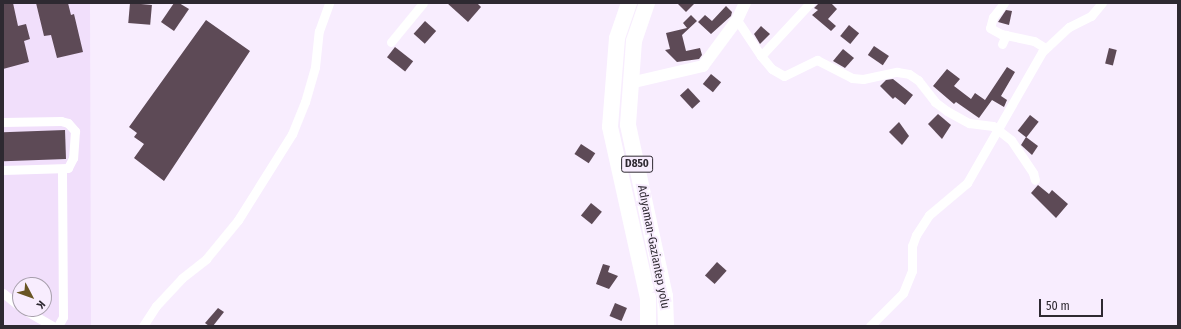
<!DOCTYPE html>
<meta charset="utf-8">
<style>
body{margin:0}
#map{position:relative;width:1181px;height:329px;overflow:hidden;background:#f8edfe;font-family:"Fira Sans Condensed",sans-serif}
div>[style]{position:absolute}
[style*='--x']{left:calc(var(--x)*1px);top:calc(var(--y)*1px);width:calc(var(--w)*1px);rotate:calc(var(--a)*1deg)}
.built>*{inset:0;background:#f1dffb}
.building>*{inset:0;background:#5d4a56;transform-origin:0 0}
.minor>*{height:9px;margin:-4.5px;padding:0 4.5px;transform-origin:4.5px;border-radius:4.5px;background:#fff}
.tertiary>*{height:12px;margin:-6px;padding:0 6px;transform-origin:6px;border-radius:6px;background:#fff}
.trunk>*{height:16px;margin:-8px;padding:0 8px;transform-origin:8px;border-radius:8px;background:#fff}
span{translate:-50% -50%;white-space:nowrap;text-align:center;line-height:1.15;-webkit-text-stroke:4px #f8edfe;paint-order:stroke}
.shield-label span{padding:1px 3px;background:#f8edfe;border:1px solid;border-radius:3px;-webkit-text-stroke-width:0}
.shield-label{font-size:11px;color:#2e2931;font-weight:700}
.street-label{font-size:12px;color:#2e2931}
.frame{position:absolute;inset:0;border:4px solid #2e2931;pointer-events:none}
.north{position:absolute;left:12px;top:277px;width:40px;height:40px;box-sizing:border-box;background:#f8edfe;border:1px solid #a79fac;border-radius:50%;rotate:131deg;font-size:11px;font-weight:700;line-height:16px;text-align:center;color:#2e2931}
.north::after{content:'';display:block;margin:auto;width:14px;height:18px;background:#695524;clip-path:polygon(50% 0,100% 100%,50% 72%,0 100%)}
.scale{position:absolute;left:1039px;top:299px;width:64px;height:18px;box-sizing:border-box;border:2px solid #2e2931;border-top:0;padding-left:5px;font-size:12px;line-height:14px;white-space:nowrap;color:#2e2931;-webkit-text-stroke:3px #f8edfe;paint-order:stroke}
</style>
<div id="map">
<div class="built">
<i style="clip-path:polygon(evenodd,3px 3px,90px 3px,91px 326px,3px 326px,3px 3px,20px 285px,44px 285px,44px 309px,20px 309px,20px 285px)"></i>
</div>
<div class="building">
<i style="clip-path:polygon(3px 3px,13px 3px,18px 26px,26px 24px,30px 39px,24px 41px,29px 62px,3px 69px)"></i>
<i style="clip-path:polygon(36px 3px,68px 3px,71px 15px,74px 14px,83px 52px,57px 58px,51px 35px,44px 36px)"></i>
<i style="left:130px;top:3px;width:22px;height:20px;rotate:5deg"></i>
<i style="clip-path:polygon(174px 3px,179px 3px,189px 9px,174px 31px,161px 22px)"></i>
<i style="clip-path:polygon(447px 3px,477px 3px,481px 7px,468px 22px)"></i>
<i style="clip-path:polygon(677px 3px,695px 3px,686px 12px)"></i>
<i style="clip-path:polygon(819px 3px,831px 3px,837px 9px,828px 19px,836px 26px,831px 31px,812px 15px,818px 10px,814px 8px)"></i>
<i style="clip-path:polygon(726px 6px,732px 12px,731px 16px,711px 34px,698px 22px,705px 15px,712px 21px)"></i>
<i style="clip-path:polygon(1006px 10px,1012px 11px,1009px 25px,998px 22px)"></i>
<i style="clip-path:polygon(691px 15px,697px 21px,682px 35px,686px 51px,700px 48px,702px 55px,699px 59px,677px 62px,665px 50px,670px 49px,666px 33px,687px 28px,683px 23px)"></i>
<i style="clip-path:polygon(206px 20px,250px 51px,164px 181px,134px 158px,144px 144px,134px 137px,137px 133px,129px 127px)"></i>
<i style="left:425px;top:21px;width:15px;height:17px;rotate:42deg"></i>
<i style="left:849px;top:25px;width:13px;height:14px;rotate:39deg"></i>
<i style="clip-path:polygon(761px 26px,770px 34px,760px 44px,754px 34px)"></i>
<i style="left:874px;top:46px;width:18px;height:11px;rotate:34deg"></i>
<i style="left:395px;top:47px;width:23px;height:13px;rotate:38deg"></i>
<i style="left:1109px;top:48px;width:8px;height:16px;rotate:14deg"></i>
<i style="clip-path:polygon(843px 49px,854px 58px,845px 68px,833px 61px)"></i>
<i style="clip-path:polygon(1007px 67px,1015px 72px,1001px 96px,1007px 100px,1004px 107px,992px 100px,979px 118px,956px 102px,954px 104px,933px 86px,947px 69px,960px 79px,954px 86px,971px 99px,975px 93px,985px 100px)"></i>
<i style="left:711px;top:74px;width:13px;height:13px;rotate:39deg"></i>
<i style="clip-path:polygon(893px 79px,913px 95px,905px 105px,895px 97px,893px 99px,880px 86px,886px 80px)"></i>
<i style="left:688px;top:88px;width:18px;height:11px;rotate:47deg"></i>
<i style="clip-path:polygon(938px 114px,951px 125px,942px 139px,928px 124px)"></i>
<i style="left:1030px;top:115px;width:11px;height:20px;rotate:38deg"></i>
<i style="clip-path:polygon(899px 122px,909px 136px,902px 145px,889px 132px)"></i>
<i style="left:65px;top:130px;width:29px;height:62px;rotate:88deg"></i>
<i style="clip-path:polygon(1026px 137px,1038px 146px,1032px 155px,1021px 145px)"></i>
<i style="left:581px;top:144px;width:17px;height:12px;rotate:33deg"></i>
<i style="clip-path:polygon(1038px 185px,1049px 194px,1052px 190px,1068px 204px,1056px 218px,1031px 193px)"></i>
<i style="left:591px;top:203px;width:14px;height:16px;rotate:39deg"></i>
<i style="left:717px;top:262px;width:13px;height:18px;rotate:42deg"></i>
<i style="clip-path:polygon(603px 264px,610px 266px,608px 272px,618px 276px,609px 289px,596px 284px)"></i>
<i style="left:615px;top:303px;width:13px;height:14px;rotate:23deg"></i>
<i style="clip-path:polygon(218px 308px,224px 312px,213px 326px,209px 326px,205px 323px)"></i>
</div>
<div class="minor">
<i style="--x:1004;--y:3;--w:18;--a:128"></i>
<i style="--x:993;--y:17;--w:11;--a:105"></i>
<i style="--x:990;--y:28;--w:13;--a:29"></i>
<i style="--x:1001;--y:34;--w:34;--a:12"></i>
<i style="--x:1034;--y:41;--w:13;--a:32"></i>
<i style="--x:737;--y:20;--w:43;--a:56.3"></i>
<i style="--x:761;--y:56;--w:17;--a:50"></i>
<i style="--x:772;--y:69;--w:14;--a:30"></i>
<i style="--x:784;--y:76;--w:37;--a:-26"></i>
<i style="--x:817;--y:60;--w:39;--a:27"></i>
<i style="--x:852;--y:78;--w:11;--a:5"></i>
<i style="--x:863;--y:79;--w:35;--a:-12"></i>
<i style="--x:897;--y:72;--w:12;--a:9"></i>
<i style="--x:909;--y:74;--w:11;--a:34"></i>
<i style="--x:918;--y:80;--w:28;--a:52"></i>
<i style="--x:935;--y:102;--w:15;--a:37"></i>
<i style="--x:947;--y:111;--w:25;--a:29"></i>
<i style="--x:969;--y:123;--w:24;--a:7"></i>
<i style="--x:993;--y:126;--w:23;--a:38"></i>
<i style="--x:1011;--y:140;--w:40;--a:56"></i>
<i style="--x:1033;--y:173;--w:7;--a:74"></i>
<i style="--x:391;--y:42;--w:50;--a:-50.6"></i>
<i style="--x:1002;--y:44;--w:10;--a:-66"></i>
<i style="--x:761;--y:56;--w:72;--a:-47.2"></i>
<i style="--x:3;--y:122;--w:58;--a:-1"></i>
<i style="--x:61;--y:121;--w:7;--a:16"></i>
<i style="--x:68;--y:123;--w:11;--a:49"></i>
<i style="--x:75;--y:131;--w:27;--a:94"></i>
<i style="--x:73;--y:158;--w:11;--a:117"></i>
<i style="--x:68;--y:168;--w:65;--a:178.2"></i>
<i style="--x:3;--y:293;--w:22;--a:39"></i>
<i style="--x:23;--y:309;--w:34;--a:30"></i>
<i style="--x:58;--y:326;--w:10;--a:-61"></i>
<i style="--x:63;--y:317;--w:147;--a:-90.4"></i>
<i style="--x:143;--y:326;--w:24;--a:-57"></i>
<i style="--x:156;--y:306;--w:38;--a:-47"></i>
<i style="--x:182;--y:278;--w:31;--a:-38"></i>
<i style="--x:206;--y:259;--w:50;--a:-50.6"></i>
<i style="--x:238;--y:220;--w:102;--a:-57.9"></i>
<i style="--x:292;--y:134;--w:35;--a:-68"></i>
<i style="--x:305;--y:102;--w:36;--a:-74"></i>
<i style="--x:315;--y:67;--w:36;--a:-84"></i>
<i style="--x:319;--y:31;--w:30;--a:-70"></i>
<i style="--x:870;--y:326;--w:47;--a:-45"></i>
<i style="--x:903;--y:293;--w:24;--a:-68"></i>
<i style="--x:912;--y:271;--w:25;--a:-90"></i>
<i style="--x:912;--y:246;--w:12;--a:-70"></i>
<i style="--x:916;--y:235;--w:24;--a:-57"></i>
<i style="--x:929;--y:215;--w:50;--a:-40.1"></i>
<i style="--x:967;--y:183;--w:151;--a:-60.2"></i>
<i style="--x:1042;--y:52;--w:37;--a:-43"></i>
<i style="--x:1069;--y:27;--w:25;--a:-27"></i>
<i style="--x:1091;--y:16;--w:17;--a:-50"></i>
</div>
<div class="tertiary">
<i style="--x:630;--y:83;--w:75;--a:-13.1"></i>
<i style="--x:703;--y:66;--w:57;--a:-53.5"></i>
<i style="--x:737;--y:20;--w:19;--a:-65"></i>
</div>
<div class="trunk">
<i style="--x:629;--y:3;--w:37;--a:109"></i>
<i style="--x:617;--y:38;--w:89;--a:94.5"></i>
<i style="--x:610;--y:127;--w:175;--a:77.5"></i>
<i style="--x:648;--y:298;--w:28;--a:90"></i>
<i style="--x:647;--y:3;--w:40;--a:108.9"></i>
<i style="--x:634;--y:41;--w:84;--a:94.1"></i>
<i style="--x:628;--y:125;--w:175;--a:77.8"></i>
<i style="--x:665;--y:296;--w:30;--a:88"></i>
</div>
<div class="shield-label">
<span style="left:637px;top:164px">D850</span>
</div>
<div class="street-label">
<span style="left:653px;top:247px;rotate:79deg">Adıyaman-Gaziantep yolu</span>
</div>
<div class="frame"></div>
<div class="north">K</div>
<div class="scale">50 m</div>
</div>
